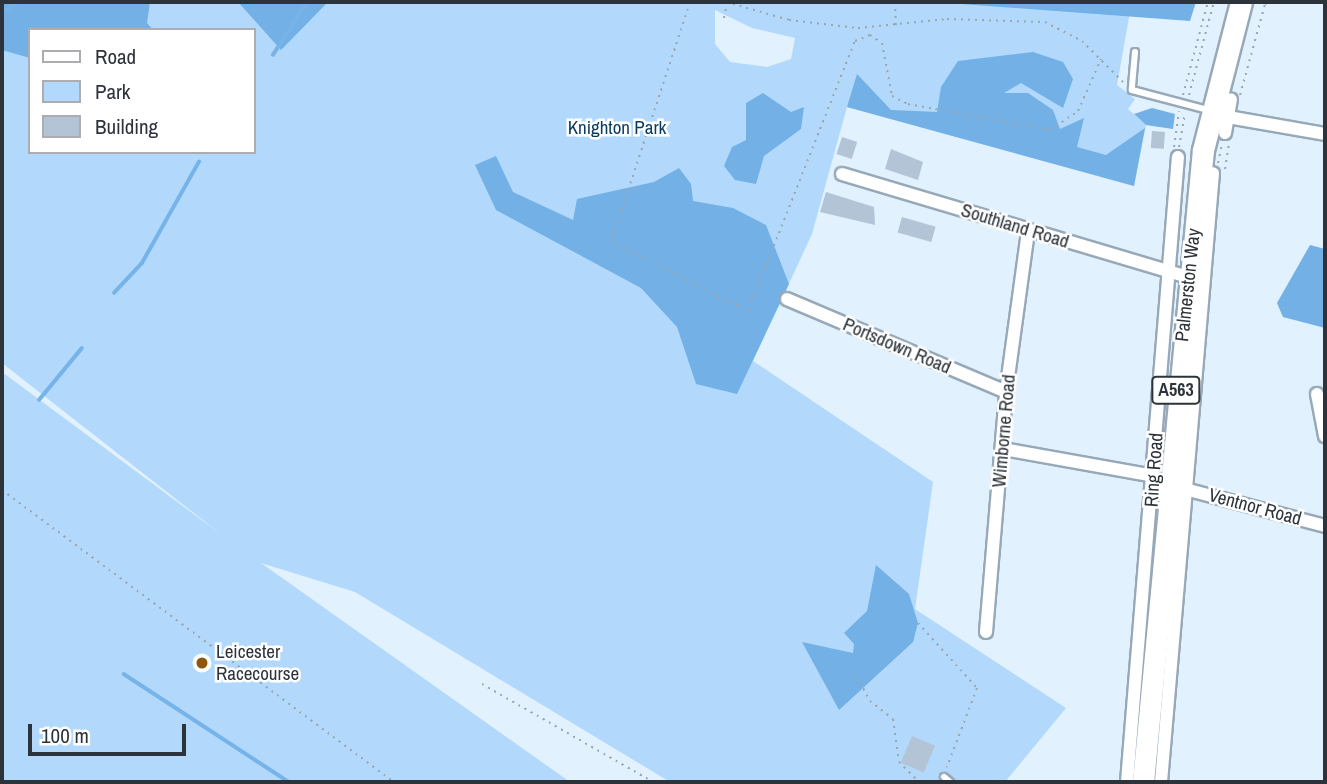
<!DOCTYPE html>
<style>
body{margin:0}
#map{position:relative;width:1327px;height:784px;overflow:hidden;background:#e1f1fe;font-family:"Archivo Narrow",sans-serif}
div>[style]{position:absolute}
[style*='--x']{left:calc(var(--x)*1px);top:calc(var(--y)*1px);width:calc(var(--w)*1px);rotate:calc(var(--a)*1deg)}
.green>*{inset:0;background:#b2d9fc}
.forest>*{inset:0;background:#72b0e5}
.stream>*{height:3.5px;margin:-1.75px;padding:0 1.75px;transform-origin:1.75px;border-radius:1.75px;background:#76b3e9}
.building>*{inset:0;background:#b2c4d5;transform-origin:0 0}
.path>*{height:2px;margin-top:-1px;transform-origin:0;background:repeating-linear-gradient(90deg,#99a6b0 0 2px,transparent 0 7px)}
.roads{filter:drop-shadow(2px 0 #97a9b9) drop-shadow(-2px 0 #97a9b9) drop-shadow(0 2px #97a9b9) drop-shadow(0 -2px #97a9b9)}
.lane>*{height:6px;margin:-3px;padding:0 3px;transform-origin:3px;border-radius:3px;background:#fff}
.street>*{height:12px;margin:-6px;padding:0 6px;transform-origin:6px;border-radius:6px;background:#fff}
.highway>*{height:21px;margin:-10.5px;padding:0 10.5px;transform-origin:10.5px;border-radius:10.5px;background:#fff}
.dots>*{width:19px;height:19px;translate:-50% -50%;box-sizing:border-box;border:4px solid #fff;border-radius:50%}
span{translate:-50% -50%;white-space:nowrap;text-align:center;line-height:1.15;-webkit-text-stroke:5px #fff;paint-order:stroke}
.shield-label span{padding:2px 5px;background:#fff;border:2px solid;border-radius:5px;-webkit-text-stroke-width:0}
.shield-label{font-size:18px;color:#2c333a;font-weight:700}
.park-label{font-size:19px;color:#0a3a5c}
.street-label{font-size:19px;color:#2c333a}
.poi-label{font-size:19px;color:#2c333a}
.left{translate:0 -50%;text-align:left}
.frame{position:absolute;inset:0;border:4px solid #2c333a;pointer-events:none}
.legend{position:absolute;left:28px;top:28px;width:228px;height:126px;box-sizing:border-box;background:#fff;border:2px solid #abadb0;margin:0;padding:9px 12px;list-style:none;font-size:21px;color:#2c333a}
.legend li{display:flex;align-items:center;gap:14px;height:35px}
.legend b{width:35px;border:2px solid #abadb0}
.scale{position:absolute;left:28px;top:724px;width:158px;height:32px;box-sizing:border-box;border:4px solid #2c333a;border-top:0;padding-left:9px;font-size:21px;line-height:24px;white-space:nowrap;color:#2c333a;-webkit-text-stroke:5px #fff;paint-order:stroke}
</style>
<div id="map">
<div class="green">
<i style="clip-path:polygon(evenodd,2px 2px,934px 2px,1130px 12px,1117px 85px,1135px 99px,1128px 109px,1146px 125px,1134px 186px,847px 107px,812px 234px,753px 361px,933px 482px,915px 609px,1066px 708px,1005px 782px,670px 782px,355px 592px,261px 563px,570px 782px,2px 782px,2px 372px,222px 535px,2px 363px,2px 2px,715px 10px,752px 28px,795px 38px,791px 59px,767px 67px,730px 62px,715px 44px,715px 10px,2px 2px,30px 30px,254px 30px,254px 152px,30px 152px,30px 30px)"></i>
</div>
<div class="forest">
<i style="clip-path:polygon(2px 2px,150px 2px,147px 23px,153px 30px,30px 30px,30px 58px,2px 50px)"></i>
<i style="clip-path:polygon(238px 2px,328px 2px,281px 50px)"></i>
<i style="clip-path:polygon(934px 2px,1196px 2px,1190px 21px)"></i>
<i style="clip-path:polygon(1033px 52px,1063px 62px,1073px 79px,1063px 108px,1021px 83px,1004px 93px,1028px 93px,1053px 110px,1060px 129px,1084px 118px,1077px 147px,1106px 155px,1145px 128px,1134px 186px,847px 107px,857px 74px,891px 110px,937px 112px,941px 87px,958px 61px)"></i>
<i style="clip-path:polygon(763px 93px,791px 112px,804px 107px,801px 129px,764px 156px,756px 184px,735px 180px,724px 166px,732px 147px,746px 140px,746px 103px)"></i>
<i style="clip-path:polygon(1152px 108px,1175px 114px,1173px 129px,1146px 125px,1134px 114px)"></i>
<i style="clip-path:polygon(496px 156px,513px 192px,573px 220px,577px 199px,654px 182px,679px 168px,691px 184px,693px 201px,733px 208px,766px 225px,789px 284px,737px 394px,696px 384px,677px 327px,641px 288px,496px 210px,475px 165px)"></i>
<i style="clip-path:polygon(1310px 245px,1325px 249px,1325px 328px,1283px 317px,1277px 303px)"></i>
<i style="clip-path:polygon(876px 565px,909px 594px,918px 623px,913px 642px,839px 710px,802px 642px,853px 653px,854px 644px,844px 633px,867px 611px)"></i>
</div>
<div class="stream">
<i style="--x:2;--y:13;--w:20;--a:-33"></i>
<i style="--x:273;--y:55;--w:63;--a:-57.3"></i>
<i style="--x:114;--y:293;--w:41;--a:-47"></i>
<i style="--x:142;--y:263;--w:116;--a:-60.6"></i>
<i style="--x:39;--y:400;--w:67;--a:-50.4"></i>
<i style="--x:124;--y:674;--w:197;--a:33.2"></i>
</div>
<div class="building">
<i style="left:1152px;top:131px;width:13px;height:17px;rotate:4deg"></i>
<i style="left:842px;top:137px;width:16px;height:18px;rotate:18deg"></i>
<i style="clip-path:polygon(891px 149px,923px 162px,918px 180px,885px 169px)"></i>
<i style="clip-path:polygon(826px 192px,874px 207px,875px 225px,820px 212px)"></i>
<i style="left:902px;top:217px;width:35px;height:16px;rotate:16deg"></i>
<i style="left:912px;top:736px;width:25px;height:29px;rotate:23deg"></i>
</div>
<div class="path">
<i style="--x:690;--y:2;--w:253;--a:108.2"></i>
<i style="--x:611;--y:242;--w:153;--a:26.7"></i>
<i style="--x:748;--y:311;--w:290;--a:-68.4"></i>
<i style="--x:855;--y:41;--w:16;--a:-22"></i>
<i style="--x:870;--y:35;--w:14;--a:34"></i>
<i style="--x:882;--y:43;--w:54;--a:79.3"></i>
<i style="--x:892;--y:96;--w:18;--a:27"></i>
<i style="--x:908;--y:104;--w:144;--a:10.4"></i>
<i style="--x:1050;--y:130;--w:34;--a:-34"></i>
<i style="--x:1078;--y:111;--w:57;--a:-66.1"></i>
<i style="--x:726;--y:2;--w:66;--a:15.9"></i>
<i style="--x:789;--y:20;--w:69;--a:6.6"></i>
<i style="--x:858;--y:28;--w:89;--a:-5.8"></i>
<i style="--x:947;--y:19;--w:98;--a:1.8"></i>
<i style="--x:1045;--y:22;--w:42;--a:27.2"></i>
<i style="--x:1082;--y:41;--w:58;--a:45"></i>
<i style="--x:895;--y:2;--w:23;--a:88"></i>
<i style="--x:724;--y:18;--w:15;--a:-79"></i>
<i style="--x:1183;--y:95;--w:96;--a:-75"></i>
<i style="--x:1189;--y:95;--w:96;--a:-75"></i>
<i style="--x:1240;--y:95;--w:94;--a:-74.6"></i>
<i style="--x:1265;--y:4;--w:5;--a:-22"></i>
<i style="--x:1174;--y:147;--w:36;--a:-82"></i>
<i style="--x:1179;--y:147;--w:34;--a:-80"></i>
<i style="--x:1218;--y:163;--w:19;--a:-78"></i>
<i style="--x:1225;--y:169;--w:25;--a:-81"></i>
<i style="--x:2;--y:490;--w:489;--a:36.7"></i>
<i style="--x:918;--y:623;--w:88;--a:47.8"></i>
<i style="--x:977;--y:688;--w:85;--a:110.8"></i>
<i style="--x:857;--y:676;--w:28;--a:63"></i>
<i style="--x:870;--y:701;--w:29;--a:38"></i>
<i style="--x:893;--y:719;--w:43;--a:82.1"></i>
<i style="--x:899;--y:762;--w:28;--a:45"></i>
<i style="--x:482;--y:684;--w:197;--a:29.8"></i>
</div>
<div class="roads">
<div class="lane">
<i style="--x:1135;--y:52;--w:38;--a:95"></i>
<i style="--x:1132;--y:90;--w:79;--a:14.7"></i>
<i style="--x:944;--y:777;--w:8;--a:40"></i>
</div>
<div class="street">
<i style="--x:1228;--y:117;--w:98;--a:9.9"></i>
<i style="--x:1225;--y:133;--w:34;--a:-80"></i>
<i style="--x:842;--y:174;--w:361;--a:16.6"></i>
<i style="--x:787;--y:299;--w:238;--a:23"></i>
<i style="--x:1317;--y:394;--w:43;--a:79.2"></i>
<i style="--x:1003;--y:449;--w:154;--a:10.1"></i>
<i style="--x:1185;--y:489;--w:145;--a:14.8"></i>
<i style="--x:986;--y:632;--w:241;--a:-85.2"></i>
<i style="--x:1006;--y:392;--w:162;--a:-82.2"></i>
<i style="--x:1127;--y:782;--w:627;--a:-85.34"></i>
<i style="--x:1161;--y:782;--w:611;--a:-85.12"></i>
</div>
<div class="highway">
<i style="--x:1143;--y:782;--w:635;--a:-84.58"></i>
<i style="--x:1203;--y:150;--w:153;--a:-75.6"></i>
</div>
</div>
<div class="dots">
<i style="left:202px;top:663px;background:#8d560b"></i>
</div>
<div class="shield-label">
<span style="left:1176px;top:390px">A563</span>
</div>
<div class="park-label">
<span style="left:617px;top:128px">Knighton Park</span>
</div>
<div class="street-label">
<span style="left:1015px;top:226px;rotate:17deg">Southland Road</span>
<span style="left:1188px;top:285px;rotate:-84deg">Palmerston Way</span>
<span style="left:897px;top:346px;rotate:23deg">Portsdown Road</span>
<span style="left:1004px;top:431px;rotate:-85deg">Wimborne Road</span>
<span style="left:1154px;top:470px;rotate:-86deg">Ring Road</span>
<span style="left:1255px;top:507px;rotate:15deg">Ventnor Road</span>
</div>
<div class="poi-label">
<span class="left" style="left:216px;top:663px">Leicester<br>Racecourse</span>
</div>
<div class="frame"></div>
<ul class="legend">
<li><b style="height:9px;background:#fff"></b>Road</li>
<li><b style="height:19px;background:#b2d9fc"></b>Park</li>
<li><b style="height:19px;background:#b2c4d5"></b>Building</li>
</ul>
<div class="scale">100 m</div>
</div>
